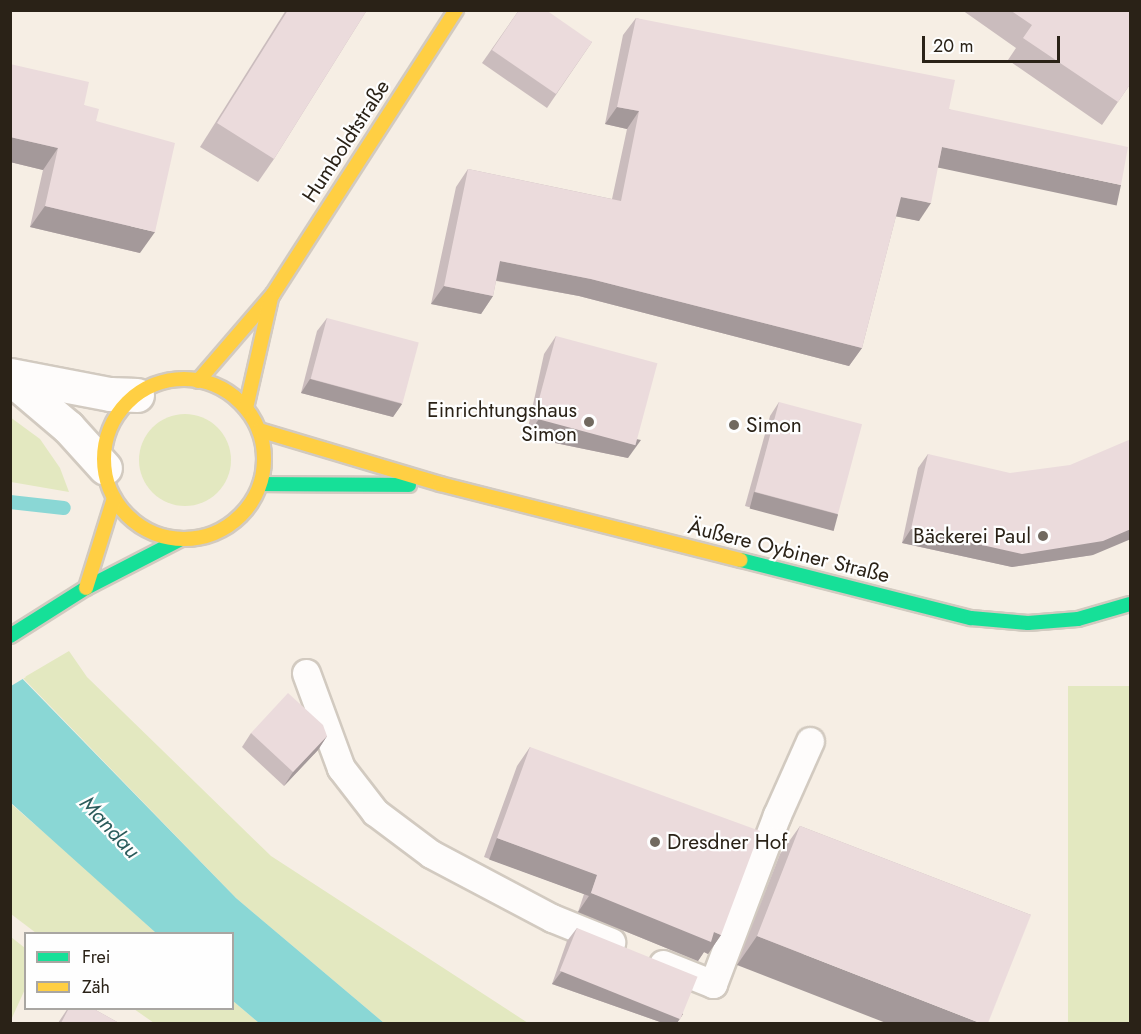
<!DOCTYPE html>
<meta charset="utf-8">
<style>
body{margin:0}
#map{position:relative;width:1141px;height:1034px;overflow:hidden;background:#f6eee4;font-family:Jost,sans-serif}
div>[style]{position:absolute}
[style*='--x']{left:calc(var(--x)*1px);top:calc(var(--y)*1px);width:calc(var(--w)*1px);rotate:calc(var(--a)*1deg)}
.green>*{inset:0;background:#e3e8c0;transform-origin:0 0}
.round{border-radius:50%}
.water>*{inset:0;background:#8ad7d5}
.pier>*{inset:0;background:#f6eee4}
.stream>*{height:14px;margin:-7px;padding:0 7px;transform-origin:7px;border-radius:7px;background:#8ad7d5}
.roads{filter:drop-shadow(2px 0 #d2cac0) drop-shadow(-2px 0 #d2cac0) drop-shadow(0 2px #d2cac0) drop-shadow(0 -2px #d2cac0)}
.lane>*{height:27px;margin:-13.5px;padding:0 13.5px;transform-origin:13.5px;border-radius:13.5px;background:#fefcfb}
.street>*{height:33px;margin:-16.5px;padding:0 16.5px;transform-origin:16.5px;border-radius:16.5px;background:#fefcfb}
.fast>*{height:14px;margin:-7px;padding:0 7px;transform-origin:7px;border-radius:7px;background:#16e098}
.slow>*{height:14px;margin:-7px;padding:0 7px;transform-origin:7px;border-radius:7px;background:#ffcf43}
.slow>.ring{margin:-7px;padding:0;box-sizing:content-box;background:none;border:14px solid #ffcf43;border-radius:50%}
.wall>*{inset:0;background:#cabcbd}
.shaded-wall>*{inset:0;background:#a4999a;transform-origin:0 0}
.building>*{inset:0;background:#ebdbdc;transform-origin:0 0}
.dots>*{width:16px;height:16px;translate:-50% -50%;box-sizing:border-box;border:3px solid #fefefe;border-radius:50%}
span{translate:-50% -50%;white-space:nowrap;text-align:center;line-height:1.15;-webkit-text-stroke:4.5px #fefefe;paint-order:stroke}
.street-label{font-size:21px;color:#2a2217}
.poi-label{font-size:21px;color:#2a2217}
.right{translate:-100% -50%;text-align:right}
.left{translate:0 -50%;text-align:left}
.water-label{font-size:22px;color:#2b5c5c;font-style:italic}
.frame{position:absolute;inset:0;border:12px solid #2a2217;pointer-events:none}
.legend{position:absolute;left:24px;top:932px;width:210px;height:78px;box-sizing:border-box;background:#fefefe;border:2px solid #a9a6a2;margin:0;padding:8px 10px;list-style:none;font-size:18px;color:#2a2217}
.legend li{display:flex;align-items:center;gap:12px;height:30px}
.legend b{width:30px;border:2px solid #a9a6a2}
.scale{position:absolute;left:922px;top:36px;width:138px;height:27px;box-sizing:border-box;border:3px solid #2a2217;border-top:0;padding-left:8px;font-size:18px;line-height:21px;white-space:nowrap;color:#2a2217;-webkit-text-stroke:4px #fefefe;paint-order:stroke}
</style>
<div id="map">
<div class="green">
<i class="round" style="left:139px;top:414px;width:92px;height:92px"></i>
<i style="clip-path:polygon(10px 417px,40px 439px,60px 468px,69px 492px,11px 482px)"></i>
<i style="clip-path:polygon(69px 651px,87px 677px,271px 856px,528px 1023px,384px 1023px,236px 898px,23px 678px)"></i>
<i style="left:1130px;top:686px;width:337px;height:62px;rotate:90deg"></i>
<i style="clip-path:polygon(10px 803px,77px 861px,156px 933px,36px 933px,11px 914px)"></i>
<i style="clip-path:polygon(11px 937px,25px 948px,26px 987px,11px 1020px)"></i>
<i style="clip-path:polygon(233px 1001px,259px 1023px,154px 1023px,134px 1009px,232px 1008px)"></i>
</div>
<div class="water">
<i style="clip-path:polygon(10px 666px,236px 898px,384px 1023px,259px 1023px,233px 1001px,232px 934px,156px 933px,11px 803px)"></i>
</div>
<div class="pier">
<i style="clip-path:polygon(10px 663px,26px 677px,11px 686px,10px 686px)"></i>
</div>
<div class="stream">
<i style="--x:10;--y:502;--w:54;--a:6.3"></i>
</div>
<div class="roads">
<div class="lane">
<i style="--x:306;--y:673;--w:101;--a:69.8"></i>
<i style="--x:341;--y:768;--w:56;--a:52.3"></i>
<i style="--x:375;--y:812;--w:70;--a:36.9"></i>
<i style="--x:431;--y:854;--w:137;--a:27.9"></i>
<i style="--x:552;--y:918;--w:64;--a:22.1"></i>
<i style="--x:663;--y:964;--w:54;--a:21.8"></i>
<i style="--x:713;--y:984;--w:181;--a:-69.3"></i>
<i style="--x:777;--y:815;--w:81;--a:-66"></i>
</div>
<div class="street">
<i style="--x:10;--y:375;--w:102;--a:10.8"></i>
<i style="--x:110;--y:394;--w:27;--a:2"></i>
<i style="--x:10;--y:378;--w:76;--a:40.2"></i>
<i style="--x:68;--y:427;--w:55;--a:47.9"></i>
</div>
<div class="fast">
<i style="--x:261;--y:484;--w:148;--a:0.4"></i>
<i style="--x:741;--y:560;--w:237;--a:14.2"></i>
<i style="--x:971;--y:618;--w:57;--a:5"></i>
<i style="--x:1028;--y:623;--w:50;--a:-4.6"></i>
<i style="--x:1078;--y:619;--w:54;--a:-16.1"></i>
<i style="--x:10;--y:636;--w:90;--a:-32.3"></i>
<i style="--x:86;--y:588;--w:107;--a:-27.3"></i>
</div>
<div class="slow">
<i class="ring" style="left:104px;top:379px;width:146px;height:146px"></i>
<i style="--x:198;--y:381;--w:115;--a:-49.2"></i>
<i style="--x:273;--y:294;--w:338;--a:-57.2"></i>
<i style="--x:246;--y:408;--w:113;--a:-77.2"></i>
<i style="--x:259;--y:430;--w:189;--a:16.6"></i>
<i style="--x:440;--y:484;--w:310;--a:14.2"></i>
<i style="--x:86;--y:588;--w:94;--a:-72.7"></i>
</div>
</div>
<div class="wall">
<i style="clip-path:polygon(286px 10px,367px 10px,274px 159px,258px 182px,200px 147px)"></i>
<i style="clip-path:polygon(519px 10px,592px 42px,547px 108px,482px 63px)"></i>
<i style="clip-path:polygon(962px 10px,1131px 10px,1131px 83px,1102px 125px,1008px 60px,1016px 48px)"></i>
<i style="clip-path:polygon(636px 18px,949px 109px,1108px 202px,938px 166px,919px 221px,896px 216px,862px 348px,849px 366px,579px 296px,496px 281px,493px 296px,481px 314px,431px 304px,456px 187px,468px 169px,612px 199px,627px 129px,605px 124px,623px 35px)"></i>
<i style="clip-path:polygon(10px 64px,84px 105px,96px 121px,140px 253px,30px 227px,43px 170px,10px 162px)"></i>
<i style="clip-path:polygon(327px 318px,402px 404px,393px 417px,301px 393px,317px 331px)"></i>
<i style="clip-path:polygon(556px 336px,628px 458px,526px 437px,544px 354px)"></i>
<i style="clip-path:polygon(779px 402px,838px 515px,828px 529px,745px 506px,770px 416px)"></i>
<i style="clip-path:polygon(928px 454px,1093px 555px,1012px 567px,902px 543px,918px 468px)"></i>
<i style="clip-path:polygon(251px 733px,327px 736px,318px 750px,284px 786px,242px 747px)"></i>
<i style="clip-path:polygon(530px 747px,721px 935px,708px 954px,704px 952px,698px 961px,578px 912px,584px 894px,484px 857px,517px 766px)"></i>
<i style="clip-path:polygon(800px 826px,1031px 915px,737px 965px,780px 854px)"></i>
<i style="clip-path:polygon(577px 928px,683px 1014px,677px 1023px,663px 1023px,552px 984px,567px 941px)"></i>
<i style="clip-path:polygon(68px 1008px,92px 1008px,119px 1023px,58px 1023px)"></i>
</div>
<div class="shaded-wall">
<i style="clip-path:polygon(617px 107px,639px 111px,627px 129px,605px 124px)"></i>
<i style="clip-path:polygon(10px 137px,58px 148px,43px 170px,10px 162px)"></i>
<i style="left:942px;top:147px;width:183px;height:21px;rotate:12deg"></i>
<i style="clip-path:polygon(901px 197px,931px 203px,919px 221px,889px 215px)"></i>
<i style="clip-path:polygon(45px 206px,155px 232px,140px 253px,30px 227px)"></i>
<i style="clip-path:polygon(500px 261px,591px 279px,862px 348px,849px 366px,579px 296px,488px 279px)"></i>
<i style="clip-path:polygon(444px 286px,493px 296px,481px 314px,431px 304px)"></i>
<i style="clip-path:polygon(310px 379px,402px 404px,393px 417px,301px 393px)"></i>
<i style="clip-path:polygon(539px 419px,641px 440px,628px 458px,526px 437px)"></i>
<i style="left:754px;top:492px;width:87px;height:17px;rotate:15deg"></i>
<i style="clip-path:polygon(911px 529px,1131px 529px,1131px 539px,1093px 555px,1012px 567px,902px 543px)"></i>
<i style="clip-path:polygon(327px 736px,318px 750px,284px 786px,293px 772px)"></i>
<i style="left:497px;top:838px;width:107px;height:23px;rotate:20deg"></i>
<i style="clip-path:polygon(591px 893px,714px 932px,721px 935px,708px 954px,704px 952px,698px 961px,578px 912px)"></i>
<i style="clip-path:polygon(757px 936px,980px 1023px,886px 1023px,737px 965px)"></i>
<i style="clip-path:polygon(562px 971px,683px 1014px,677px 1023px,663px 1023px,552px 984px)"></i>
</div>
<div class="building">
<i style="clip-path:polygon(288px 10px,367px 10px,274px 159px,217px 123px)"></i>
<i style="clip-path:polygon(519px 10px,546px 10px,592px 42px,556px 94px,492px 50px)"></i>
<i style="clip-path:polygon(1010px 10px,1131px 10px,1131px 83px,1118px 102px,1023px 38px,1032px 25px)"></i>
<i style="clip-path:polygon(636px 18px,955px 80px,949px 109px,1128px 147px,1121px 185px,942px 147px,931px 203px,901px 197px,862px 348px,591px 279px,500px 261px,493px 296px,444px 286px,468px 169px,621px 201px,639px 111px,617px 107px)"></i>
<i style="clip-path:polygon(10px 64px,89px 82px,84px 105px,99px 109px,96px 121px,175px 143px,155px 232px,45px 206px,58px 148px,10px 137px)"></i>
<i style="left:327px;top:318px;width:95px;height:63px;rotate:15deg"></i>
<i style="left:556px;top:336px;width:105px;height:85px;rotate:15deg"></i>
<i style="left:779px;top:402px;width:86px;height:93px;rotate:15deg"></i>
<i style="clip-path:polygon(1131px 439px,1131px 529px,1103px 541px,1022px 554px,911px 529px,928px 454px,1010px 473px,1070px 465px)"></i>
<i style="clip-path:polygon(288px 693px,323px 725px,327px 736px,293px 772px,251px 733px)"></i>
<i style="clip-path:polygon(530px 747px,760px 831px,721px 935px,714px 932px,711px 942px,591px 893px,597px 875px,497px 838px)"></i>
<i style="clip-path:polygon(800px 826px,1031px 915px,988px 1023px,980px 1023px,757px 936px)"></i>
<i style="left:577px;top:928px;width:130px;height:46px;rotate:22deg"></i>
<i style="clip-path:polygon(69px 1008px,92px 1008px,119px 1023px,61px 1023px)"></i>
</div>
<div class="dots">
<i style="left:589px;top:422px;background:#71695f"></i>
<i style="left:734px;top:425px;background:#71695f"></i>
<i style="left:1043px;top:536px;background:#71695f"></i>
<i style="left:655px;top:842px;background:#71695f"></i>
</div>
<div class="street-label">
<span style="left:346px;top:141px;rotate:-57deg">Humboldtstraße</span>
<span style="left:789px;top:551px;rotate:14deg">Äußere Oybiner Straße</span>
</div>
<div class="poi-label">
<span class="right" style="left:577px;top:422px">Einrichtungshaus<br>Simon</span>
<span class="left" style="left:746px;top:425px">Simon</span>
<span class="right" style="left:1031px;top:536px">Bäckerei Paul</span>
<span class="left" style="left:667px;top:842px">Dresdner Hof</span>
</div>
<div class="water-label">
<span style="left:110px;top:827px;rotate:47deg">Mandau</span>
</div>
<div class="frame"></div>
<ul class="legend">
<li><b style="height:8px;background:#16e098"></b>Frei</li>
<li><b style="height:8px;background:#ffcf43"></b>Zäh</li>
</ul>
<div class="scale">20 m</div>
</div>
